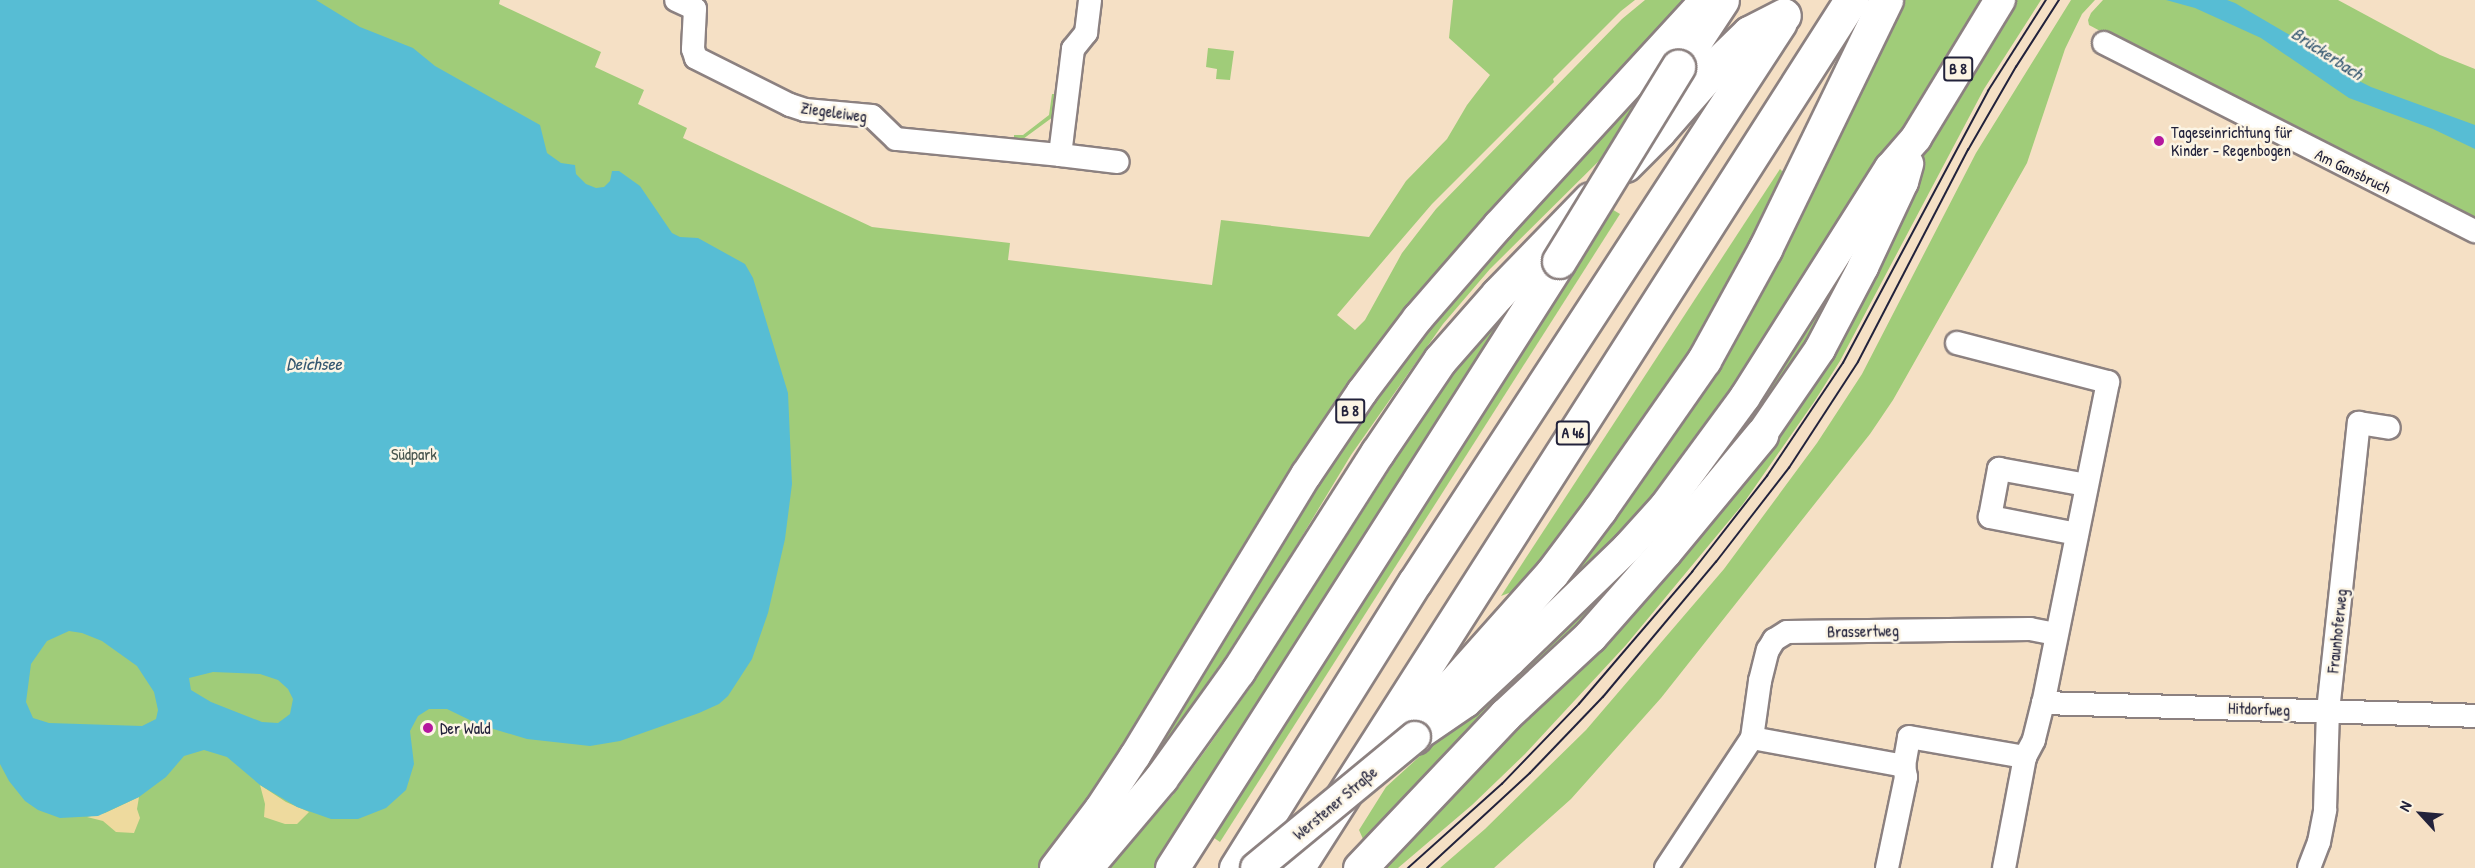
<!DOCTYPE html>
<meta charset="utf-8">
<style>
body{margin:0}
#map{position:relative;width:2475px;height:868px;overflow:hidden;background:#f5e0c5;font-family:"Patrick Hand",sans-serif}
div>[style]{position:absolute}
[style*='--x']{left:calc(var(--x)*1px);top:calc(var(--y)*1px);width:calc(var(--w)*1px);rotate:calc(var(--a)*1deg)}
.green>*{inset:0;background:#a0cc79}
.sand>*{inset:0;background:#eeda9e}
.water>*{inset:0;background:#57bdd4}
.roads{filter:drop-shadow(2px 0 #8c8180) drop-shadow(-2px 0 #8c8180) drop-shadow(0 2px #8c8180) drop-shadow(0 -2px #8c8180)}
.minor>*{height:22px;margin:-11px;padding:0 11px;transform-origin:11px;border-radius:11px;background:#fff}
.major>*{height:30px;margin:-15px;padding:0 15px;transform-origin:15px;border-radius:15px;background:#fff}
.highway>*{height:33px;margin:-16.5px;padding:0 16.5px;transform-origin:16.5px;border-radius:16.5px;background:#fff}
.tram>*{height:1.5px;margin:-0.75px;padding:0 0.75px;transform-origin:0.75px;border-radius:0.75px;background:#22223b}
.bridges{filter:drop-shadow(2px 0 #8c8180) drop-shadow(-2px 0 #8c8180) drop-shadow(0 2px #8c8180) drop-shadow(0 -2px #8c8180)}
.major-bridge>*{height:30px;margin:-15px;padding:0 15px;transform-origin:15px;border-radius:15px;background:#fff}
.highway-bridge>*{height:33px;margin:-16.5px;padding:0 16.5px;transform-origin:16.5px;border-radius:16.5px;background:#fff}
.dots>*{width:16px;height:16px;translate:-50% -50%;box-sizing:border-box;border:3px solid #fcf5e5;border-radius:50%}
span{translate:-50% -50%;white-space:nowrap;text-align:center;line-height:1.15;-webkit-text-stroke:5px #fcf5e5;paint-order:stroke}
.shield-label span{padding:2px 4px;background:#fcf5e5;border:2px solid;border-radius:4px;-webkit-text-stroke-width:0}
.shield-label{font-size:15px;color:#22223b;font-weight:700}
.street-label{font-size:16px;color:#22223b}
.poi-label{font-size:16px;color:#22223b}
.left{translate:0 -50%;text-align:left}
.park-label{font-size:16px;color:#48554e}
.water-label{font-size:18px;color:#355871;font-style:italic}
.north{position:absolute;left:2391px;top:784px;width:60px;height:60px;-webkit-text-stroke:4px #fcf5e5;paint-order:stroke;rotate:296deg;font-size:16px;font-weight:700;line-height:24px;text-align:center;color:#22223b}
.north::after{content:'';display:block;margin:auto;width:21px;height:27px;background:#22223b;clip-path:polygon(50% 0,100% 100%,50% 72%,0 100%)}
</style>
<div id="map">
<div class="green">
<i style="clip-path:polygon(0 0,500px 0,499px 4px,601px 52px,595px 67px,644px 90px,638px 104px,687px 128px,683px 138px,872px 227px,1010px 243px,1008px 260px,1212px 285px,1221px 220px,1369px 237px,1406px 181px,1447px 139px,1467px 105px,1490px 75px,1449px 38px,1453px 0,1635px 0,1621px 11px,1553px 79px,1554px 82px,1432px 204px,1395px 247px,1337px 315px,1355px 330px,1365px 320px,1402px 253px,1436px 209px,1622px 19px,1645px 0,1694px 0,1612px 91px,1238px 569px,1046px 868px,0 868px)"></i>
<i style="clip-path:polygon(1897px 0,1990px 0,1742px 394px,1575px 589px,1568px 580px,1681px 422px,1736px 331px)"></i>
<i style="clip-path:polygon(2010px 0,2041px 0,1984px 89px,1840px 361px,1814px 402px,1743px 504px,1626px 645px,1525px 754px,1472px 805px,1398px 868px,1373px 868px,1696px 529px,1911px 177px,1956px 89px)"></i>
<i style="clip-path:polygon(2071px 0,2095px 0,2082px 14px,2065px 49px,2027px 163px,1893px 400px,1870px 434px,1661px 698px,1571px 799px,1494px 868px,1440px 868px,1485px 829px,1586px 730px,1724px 569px,1817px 443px,1862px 374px,1976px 153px)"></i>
<i style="clip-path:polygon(2103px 0,2338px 0,2440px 55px,2475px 69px,2475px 221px,2279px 127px,2089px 25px,2088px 20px,2091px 13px)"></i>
<i style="clip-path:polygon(1208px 48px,1234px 51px,1230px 80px,1216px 79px,1217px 69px,1206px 67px)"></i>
<i style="clip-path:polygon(1653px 81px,1613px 147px,1490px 269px,1443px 324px,1351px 455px,1255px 614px,1160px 751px,1153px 753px,1302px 504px,1387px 376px,1558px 177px)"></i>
<i style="clip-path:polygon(1052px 94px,1055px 94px,1053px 117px,1023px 139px,1014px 139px,1014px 135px,1023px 135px,1049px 115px)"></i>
<i style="clip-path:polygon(1780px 169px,1787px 176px,1672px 387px,1525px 587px,1501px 596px)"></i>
<i style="clip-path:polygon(1610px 208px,1620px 214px,1220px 842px,1204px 831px)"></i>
<i style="clip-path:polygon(1855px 243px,1862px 252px,1810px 351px,1662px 541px,1366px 841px,1363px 839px,1359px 830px,1386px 787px,1558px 630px)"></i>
<i style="clip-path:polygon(1509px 304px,1517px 305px,1156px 868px,1109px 868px,1173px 795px,1208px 747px,1249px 689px,1436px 397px)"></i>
</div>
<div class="sand">
<i style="clip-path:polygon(260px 785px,286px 802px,309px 812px,297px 824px,285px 824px,264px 817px,265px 804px)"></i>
<i style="clip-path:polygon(139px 797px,137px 809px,140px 818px,134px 833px,116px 832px,103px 821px,87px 817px,105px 813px)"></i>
</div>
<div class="water">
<i style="clip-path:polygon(evenodd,0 0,316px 0,360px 27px,413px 48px,435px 66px,540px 125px,547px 153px,561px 163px,575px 165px,576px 174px,586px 184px,596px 188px,604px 187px,610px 181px,612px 171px,619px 171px,640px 186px,672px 233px,680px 237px,698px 238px,745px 264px,753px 278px,788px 393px,792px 484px,785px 539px,768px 613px,752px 659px,728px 696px,719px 704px,699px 713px,620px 741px,590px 746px,527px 739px,480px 725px,447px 709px,429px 709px,418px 716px,410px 731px,414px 764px,406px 790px,386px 808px,358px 819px,331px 819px,297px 807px,260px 785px,227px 757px,204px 750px,184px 756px,166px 777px,139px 797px,98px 816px,60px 818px,38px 810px,25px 801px,9px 781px,0 764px,0 0,69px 631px,82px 633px,102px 641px,137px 666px,154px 692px,158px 710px,156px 719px,142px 726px,49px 723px,33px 718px,26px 702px,31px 664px,47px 641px,69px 631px,0 0,213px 672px,260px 674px,278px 680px,288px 689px,293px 699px,290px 714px,278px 723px,262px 722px,211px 702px,191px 690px,189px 678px,213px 672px)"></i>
<i style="clip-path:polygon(2166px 0,2227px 0,2235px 3px,2317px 51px,2345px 74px,2371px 87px,2475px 125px,2475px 149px,2433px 129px,2349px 98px,2261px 38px,2195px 8px)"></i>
</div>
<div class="roads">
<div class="minor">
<i style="--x:676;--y:0;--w:21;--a:25"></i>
<i style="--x:695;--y:9;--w:40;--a:92.9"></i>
<i style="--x:693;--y:49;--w:9;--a:72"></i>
<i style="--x:696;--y:58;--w:105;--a:26.6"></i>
<i style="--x:790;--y:105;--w:16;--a:18"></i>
<i style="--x:805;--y:110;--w:67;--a:5.1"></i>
<i style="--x:872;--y:116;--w:33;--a:44"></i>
<i style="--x:896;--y:139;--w:165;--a:5.6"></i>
<i style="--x:1060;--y:155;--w:107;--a:-83"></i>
<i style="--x:1073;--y:49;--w:21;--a:-51"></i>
<i style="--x:1086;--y:33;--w:33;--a:-83"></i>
<i style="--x:2104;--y:43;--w:416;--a:26.9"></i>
<i style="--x:1060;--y:155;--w:58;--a:6.9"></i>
<i style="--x:1957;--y:343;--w:156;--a:14.5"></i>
<i style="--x:2108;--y:382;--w:328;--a:101.4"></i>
<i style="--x:2043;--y:703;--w:38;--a:104"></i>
<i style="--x:2034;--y:740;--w:19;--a:118"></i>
<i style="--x:2025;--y:757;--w:113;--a:100.7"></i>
<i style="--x:2077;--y:534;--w:89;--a:-168.9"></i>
<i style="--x:1990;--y:517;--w:49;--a:-79.4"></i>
<i style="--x:1999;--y:469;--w:88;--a:10.4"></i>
<i style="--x:2043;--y:703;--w:432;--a:1.7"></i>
<i style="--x:1752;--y:738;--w:155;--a:10.4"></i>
<i style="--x:1904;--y:766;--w:29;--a:-80"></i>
<i style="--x:1909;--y:737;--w:118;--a:9.8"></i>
<i style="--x:1666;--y:868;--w:156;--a:-56.5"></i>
<i style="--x:1752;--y:738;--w:58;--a:-82"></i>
<i style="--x:1760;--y:681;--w:32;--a:-76"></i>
<i style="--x:1768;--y:650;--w:12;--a:-59"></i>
<i style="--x:1774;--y:640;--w:15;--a:-32"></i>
<i style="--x:1787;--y:632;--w:243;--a:-0.7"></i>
<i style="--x:2030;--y:629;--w:26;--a:11"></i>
<i style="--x:1887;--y:868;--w:93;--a:-78.2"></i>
<i style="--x:1906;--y:777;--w:11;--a:-100"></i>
<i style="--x:2309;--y:868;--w:28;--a:-69"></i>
<i style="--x:2319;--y:842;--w:33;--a:-79"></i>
<i style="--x:2325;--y:810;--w:99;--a:-88.3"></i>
<i style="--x:2328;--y:711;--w:290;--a:-83.9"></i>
<i style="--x:2359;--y:423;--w:30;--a:9"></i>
</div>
<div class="major">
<i style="--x:1761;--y:435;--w:104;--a:-55.5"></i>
<i style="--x:1820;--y:349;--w:93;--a:-62.3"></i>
<i style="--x:1863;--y:267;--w:94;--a:-64.8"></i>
<i style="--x:1903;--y:182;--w:19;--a:-74"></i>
<i style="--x:1422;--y:732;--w:53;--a:-34.3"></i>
<i style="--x:1466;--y:702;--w:60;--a:-43"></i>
<i style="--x:1510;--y:661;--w:163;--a:-44"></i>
<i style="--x:1627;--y:548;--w:57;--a:-47.9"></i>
<i style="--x:1665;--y:506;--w:135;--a:-53.7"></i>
<i style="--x:1745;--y:397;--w:271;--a:-57.7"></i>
<i style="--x:1890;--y:168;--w:40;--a:-49"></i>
<i style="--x:1916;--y:138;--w:162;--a:-58.7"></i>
<i style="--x:1055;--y:868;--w:74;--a:-52.7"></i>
<i style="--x:1100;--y:809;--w:64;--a:-56.6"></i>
<i style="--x:1135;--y:756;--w:329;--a:-58.7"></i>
<i style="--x:1306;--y:475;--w:100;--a:-56"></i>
<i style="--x:1362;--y:392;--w:93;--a:-52.9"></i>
<i style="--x:1418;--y:318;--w:122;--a:-49"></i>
<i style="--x:1498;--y:226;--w:307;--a:-47.4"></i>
</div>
<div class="highway">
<i style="--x:1678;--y:67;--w:80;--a:-56.7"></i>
<i style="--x:1625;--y:165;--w:48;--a:-45"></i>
<i style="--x:1659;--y:131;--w:94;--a:-48.9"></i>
<i style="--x:1721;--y:60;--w:39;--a:-44"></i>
<i style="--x:1749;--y:33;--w:39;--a:-27"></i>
<i style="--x:1415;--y:737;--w:65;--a:-54.4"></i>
<i style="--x:1453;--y:684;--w:149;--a:-48.3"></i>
<i style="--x:1552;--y:573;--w:80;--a:-53.1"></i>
<i style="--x:1600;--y:509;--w:182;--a:-55.1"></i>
<i style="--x:1704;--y:360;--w:127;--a:-61.2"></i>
<i style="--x:1765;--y:249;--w:277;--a:-64.1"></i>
<i style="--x:1085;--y:868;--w:118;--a:-49.8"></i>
<i style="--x:1161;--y:778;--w:132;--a:-54.3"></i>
<i style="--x:1238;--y:671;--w:259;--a:-57.5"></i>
<i style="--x:1377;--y:453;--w:112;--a:-55.9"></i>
<i style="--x:1440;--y:360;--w:88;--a:-48.7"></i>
<i style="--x:1498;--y:294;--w:132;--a:-45.9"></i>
<i style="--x:1172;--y:868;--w:720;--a:-57.48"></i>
<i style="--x:1236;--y:868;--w:337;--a:-58"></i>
<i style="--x:1415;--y:582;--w:668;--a:-56.9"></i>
<i style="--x:1297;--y:868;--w:1030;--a:-57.45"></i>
<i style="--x:1360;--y:868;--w:211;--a:-46.5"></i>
<i style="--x:1505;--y:715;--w:116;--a:-42.9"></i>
<i style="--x:1590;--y:636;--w:113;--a:-48.6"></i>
<i style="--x:1665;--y:551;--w:151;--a:-50.4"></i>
</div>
</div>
<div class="tram">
<i style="--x:1408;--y:868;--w:126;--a:-41.8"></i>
<i style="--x:1502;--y:784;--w:111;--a:-46.1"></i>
<i style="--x:1579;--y:704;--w:174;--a:-49.4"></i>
<i style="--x:1692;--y:572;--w:122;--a:-52"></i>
<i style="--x:1767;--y:476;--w:136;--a:-56.1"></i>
<i style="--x:1843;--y:363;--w:308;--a:-61.9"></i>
<i style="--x:1988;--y:91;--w:108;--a:-57.5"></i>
<i style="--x:1427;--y:868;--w:140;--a:-42.7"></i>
<i style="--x:1530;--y:773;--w:105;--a:-46.2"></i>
<i style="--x:1603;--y:697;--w:176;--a:-50.1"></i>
<i style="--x:1716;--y:562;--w:119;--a:-52.2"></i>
<i style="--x:1789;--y:468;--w:126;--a:-56.9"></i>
<i style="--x:1858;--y:362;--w:239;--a:-62.6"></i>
<i style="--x:1968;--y:150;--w:96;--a:-60"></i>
<i style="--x:2016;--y:67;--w:80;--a:-57.3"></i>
</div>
<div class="bridges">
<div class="major-bridge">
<i style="--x:1256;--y:868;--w:206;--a:-39.5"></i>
</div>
<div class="highway-bridge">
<i style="--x:1559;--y:261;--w:228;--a:-58.5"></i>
</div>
</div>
<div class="dots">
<i style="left:2159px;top:141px;background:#b5179e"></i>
<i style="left:428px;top:728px;background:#b5179e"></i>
</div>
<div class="shield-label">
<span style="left:1958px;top:69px">B 8</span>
<span style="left:1350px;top:411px">B 8</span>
<span style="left:1573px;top:433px">A 46</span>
</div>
<div class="street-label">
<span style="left:834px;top:112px;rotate:8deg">Ziegeleiweg</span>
<span style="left:2353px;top:171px;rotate:26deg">Am Gansbruch</span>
<span style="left:1863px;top:631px;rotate:-1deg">Brassertweg</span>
<span style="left:2337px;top:631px;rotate:-84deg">Fraunhoferweg</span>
<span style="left:2259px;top:709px;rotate:2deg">Hitdorfweg</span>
<span style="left:1335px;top:803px;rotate:-40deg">Werstener Straße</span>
</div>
<div class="poi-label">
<span class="left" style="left:2171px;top:141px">Tageseinrichtung für<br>Kinder - Regenbogen</span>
<span class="left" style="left:440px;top:728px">Der Wald</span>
</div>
<div class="park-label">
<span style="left:414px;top:454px">Südpark</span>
</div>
<div class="water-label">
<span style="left:2327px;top:54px;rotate:33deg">Brückerbach</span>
<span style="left:314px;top:364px">Deichsee</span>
</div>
<div class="north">N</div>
</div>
